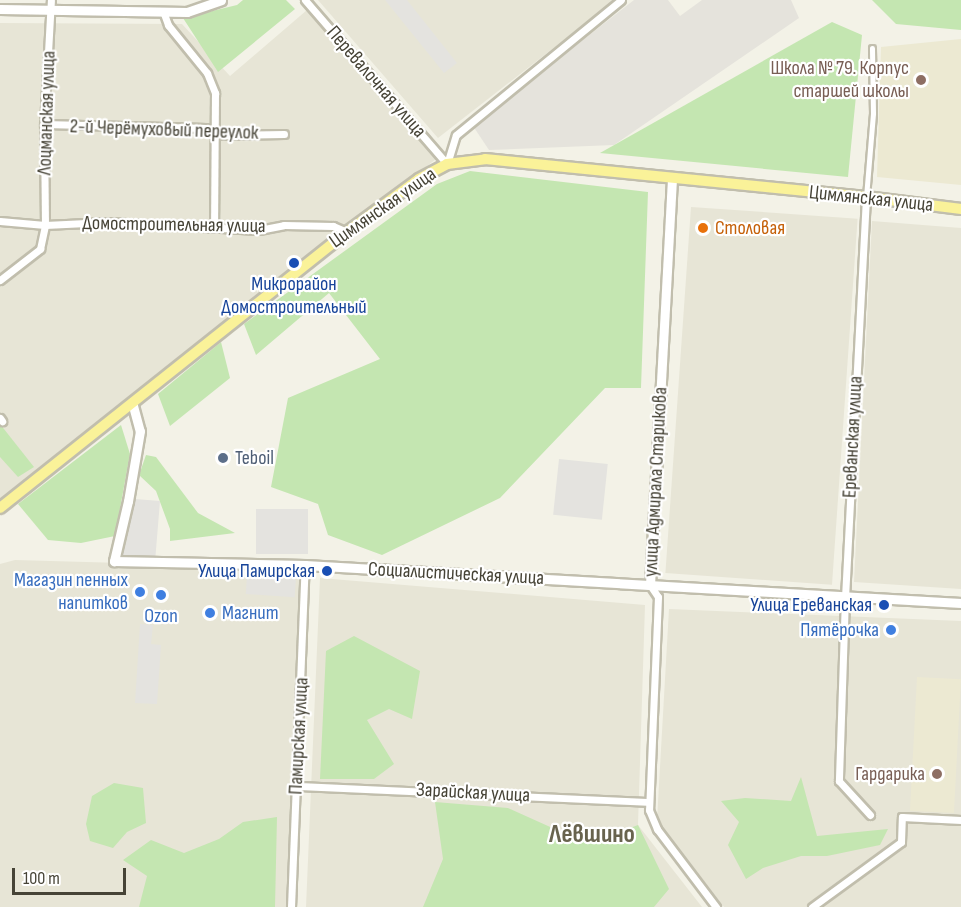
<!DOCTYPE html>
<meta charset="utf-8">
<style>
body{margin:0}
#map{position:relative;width:961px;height:907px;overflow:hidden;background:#f3f2e7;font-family:"Sofia Sans Condensed",sans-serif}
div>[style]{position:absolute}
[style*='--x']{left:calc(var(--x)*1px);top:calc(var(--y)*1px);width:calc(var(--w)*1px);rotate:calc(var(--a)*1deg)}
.residential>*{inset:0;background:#e7e5d6;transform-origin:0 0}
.industrial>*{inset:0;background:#e5e3dc}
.education>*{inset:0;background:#ece9d2;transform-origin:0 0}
.green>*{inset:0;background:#c4e6b1}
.parking>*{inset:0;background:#e4e3df;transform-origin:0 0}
.roads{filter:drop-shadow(2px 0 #c1bead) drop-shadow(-2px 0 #c1bead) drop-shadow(0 2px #c1bead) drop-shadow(0 -2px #c1bead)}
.pedestrian>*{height:5px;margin:-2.5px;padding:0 2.5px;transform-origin:2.5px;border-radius:2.5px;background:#fff}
.minor>*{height:7px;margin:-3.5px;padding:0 3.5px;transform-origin:3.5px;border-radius:3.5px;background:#fff}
.tertiary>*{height:9px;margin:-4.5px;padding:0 4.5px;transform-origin:4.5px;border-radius:4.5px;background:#fff}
.primary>*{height:10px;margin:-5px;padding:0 5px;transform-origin:5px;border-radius:5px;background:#faf299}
.dots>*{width:16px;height:16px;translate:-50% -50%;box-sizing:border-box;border:3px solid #fff;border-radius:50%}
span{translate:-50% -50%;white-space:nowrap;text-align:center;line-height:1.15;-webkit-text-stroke:4.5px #fff;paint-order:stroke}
.education-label{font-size:20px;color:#785e54}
.right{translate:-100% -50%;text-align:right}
.street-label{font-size:20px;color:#464336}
.food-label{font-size:20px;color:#c56008}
.left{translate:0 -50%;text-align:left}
.transit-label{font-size:20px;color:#164399}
.service-label{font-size:20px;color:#4e5e75}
.shop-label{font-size:20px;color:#366cbe}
.district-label{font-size:26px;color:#68634e;font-weight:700}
.scale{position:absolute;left:12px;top:868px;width:114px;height:27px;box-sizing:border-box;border:3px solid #464336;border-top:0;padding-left:8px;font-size:18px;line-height:21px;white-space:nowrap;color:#464336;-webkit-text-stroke:4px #fff;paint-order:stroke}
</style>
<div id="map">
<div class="residential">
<i style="clip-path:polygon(318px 0,615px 0,438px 138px)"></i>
<i style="clip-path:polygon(307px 10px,436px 159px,0 502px,0 23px,182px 24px,230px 76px)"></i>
<i style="left:691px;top:207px;width:167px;height:367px;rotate:4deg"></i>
<i style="clip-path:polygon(872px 221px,961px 228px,961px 589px,854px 582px)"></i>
<i style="clip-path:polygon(15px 560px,299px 568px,301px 571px,288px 907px,0 907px,0 564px)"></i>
<i style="clip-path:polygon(320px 578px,645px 605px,638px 825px,702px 907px,306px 907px)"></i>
<i style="clip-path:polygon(669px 609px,961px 621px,961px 907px,724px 907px,657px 820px)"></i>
</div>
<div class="industrial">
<i style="clip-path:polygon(634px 0,668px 0,680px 16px,702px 0,791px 0,799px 18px,614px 145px,489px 150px,473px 126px)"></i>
</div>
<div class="education">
<i style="clip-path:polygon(961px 39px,961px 185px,877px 177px,881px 47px)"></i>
<i style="left:917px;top:677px;width:44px;height:134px;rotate:3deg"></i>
</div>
<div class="green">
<i style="clip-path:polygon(243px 0,286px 0,295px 9px,218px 72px,183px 18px,237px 5px)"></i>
<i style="clip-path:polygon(872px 0,961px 0,961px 30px,896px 24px)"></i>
<i style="clip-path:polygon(832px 22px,862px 35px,848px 177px,600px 153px)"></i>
<i style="clip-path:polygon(470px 171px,648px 192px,641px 388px,605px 388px,500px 498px,382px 555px,328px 535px,318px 504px,271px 487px,288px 398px,380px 359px,329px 293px,256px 355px,244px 324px,437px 184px)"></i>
<i style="clip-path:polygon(221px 342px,230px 378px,170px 426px,158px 394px)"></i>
<i style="clip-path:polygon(0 424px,34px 467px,18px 477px,0 457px)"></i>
<i style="clip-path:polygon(121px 425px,130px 454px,115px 536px,81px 543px,48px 540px,18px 504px)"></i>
<i style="clip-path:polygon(146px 455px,156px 457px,198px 513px,235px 533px,170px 541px,170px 529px,156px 491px,139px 475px)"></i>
<i style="clip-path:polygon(354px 636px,420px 671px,412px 719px,389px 709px,367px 720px,394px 764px,374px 779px,320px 779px,326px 651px)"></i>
<i style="clip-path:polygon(801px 777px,817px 836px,888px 829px,880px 845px,827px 856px,801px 856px,763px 868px,746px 879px,728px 845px,739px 822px,721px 801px,745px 798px,791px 801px)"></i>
<i style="clip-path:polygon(114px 783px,143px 788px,146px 823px,127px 832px,113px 848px,90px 841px,86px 824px,92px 796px)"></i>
<i style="clip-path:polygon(435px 802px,508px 808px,588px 844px,638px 825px,669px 889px,654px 907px,423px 907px,443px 859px)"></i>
<i style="clip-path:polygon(277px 817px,275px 907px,139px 907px,147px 876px,123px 860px,151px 840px,184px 853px,219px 839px,243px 822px)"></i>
</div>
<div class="parking">
<i style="clip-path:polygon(385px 0,407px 0,457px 63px,444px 73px)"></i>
<i style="left:559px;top:459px;width:49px;height:56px;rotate:6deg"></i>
<i style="clip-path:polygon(135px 499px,160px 501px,155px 562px,121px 561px)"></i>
<i style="left:256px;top:509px;width:52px;height:45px"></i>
<i style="left:247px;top:576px;width:49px;height:18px;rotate:4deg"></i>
<i style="clip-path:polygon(140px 624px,153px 625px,151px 644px,161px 645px,157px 704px,135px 703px)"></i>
</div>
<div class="roads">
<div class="pedestrian">
<i style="--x:866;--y:197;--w:84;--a:-85.2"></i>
<i style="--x:873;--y:113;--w:65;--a:-90.9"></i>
</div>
<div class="minor">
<i style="--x:305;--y:0;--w:217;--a:49.1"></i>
<i style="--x:163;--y:11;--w:15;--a:70"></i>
<i style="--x:168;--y:25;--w:62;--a:50.9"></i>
<i style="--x:207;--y:73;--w:22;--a:68"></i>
<i style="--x:215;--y:93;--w:135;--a:90.4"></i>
<i style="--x:44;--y:124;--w:162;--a:1.4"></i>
<i style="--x:206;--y:128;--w:19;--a:21"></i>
<i style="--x:224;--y:135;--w:60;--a:-1"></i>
<i style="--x:447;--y:164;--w:30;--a:-73"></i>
<i style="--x:456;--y:135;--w:213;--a:-39.3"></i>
<i style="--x:866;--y:197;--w:401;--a:93"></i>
<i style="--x:845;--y:597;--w:184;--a:91.9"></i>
<i style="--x:839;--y:781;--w:46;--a:47.6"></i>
<i style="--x:0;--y:221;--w:45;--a:5.1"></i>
<i style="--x:45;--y:225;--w:62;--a:-2.8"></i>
<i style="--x:107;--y:222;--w:152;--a:3"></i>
<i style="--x:259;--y:230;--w:25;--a:-11"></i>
<i style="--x:284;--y:225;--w:49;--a:1.2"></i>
<i style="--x:333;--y:226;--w:15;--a:23"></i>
<i style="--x:0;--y:280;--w:51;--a:-37.8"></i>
<i style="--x:40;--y:249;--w:25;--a:-78"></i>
<i style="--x:45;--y:225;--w:101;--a:-90.6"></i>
<i style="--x:44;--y:124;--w:124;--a:-86.8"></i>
<i style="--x:0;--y:418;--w:4;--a:56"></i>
<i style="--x:650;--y:585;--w:14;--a:56"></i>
<i style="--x:658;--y:597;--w:213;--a:92.4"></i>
<i style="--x:649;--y:810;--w:21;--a:67"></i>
<i style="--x:657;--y:829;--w:98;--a:52.9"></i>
<i style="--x:297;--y:786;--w:352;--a:2.6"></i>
<i style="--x:291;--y:907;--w:342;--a:-87.7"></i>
<i style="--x:812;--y:907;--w:110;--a:-36.1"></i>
<i style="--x:901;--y:842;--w:25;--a:-88"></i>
<i style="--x:902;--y:817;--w:59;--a:2.9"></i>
</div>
<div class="tertiary">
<i style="--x:0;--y:9;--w:187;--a:0.9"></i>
<i style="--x:187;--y:12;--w:36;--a:-19"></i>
<i style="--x:132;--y:402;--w:30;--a:75"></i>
<i style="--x:140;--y:431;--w:71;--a:99.7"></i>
<i style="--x:128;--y:501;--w:62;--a:103.1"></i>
<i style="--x:114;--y:561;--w:191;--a:1.2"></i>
<i style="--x:305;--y:565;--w:657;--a:3.32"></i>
<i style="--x:650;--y:585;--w:408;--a:-86.9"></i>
</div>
<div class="primary">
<i style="--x:0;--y:508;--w:443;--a:-38.5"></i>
<i style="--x:347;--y:232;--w:89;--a:-36.4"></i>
<i style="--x:419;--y:179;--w:32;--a:-28"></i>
<i style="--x:447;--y:164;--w:38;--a:-7"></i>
<i style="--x:485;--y:159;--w:383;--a:5.7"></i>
<i style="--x:866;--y:197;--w:96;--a:7.2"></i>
</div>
</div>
<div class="dots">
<i style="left:921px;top:80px;background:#8d6e63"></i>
<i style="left:703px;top:228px;background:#e8710a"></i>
<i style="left:294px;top:263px;background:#1a4fb4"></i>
<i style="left:223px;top:458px;background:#5c6f8a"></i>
<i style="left:327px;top:571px;background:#1a4fb4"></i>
<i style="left:140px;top:592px;background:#3f7fe0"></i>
<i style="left:161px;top:595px;background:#3f7fe0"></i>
<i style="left:884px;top:605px;background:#1a4fb4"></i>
<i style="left:210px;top:613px;background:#3f7fe0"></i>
<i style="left:891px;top:630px;background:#3f7fe0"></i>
<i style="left:937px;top:774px;background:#8d6e63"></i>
</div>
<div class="education-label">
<span class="right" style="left:909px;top:80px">Школа № 79. Корпус<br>старшей школы</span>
<span class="right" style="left:925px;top:774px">Гардарика</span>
</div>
<div class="street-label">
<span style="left:376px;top:82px;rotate:49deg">Перевалочная улица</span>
<span style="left:47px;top:113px;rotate:-88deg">Лоцманская улица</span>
<span style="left:164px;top:130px;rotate:2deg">2-й Черёмуховый переулок</span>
<span style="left:871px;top:199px;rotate:6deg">Цимлянская улица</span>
<span style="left:383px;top:208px;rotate:-35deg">Цимлянская улица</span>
<span style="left:174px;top:225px;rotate:1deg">Домостроительная улица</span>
<span style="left:853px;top:437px;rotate:-87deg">Ереванская улица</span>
<span style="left:656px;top:482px;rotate:-87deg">улица Адмирала Старикова</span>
<span style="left:456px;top:574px;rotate:3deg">Социалистическая улица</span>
<span style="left:299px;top:736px;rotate:-87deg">Памирская улица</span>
<span style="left:473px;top:793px;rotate:3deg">Зарайская улица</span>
</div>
<div class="food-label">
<span class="left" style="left:715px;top:228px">Столовая</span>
</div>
<div class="transit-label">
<span style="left:294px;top:296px">Микрорайон<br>Домостроительный</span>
<span class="right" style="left:315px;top:571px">Улица Памирская</span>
<span class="right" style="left:872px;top:605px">Улица Ереванская</span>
</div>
<div class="service-label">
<span class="left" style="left:235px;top:458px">Teboil</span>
</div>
<div class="shop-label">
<span class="right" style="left:128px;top:592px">Магазин пенных<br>напитков</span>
<span class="left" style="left:222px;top:613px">Магнит</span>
<span style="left:161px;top:616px">Ozon</span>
<span class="right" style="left:879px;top:630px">Пятёрочка</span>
</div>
<div class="district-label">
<span style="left:592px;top:835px">Лёвшино</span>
</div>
<div class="scale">100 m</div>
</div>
